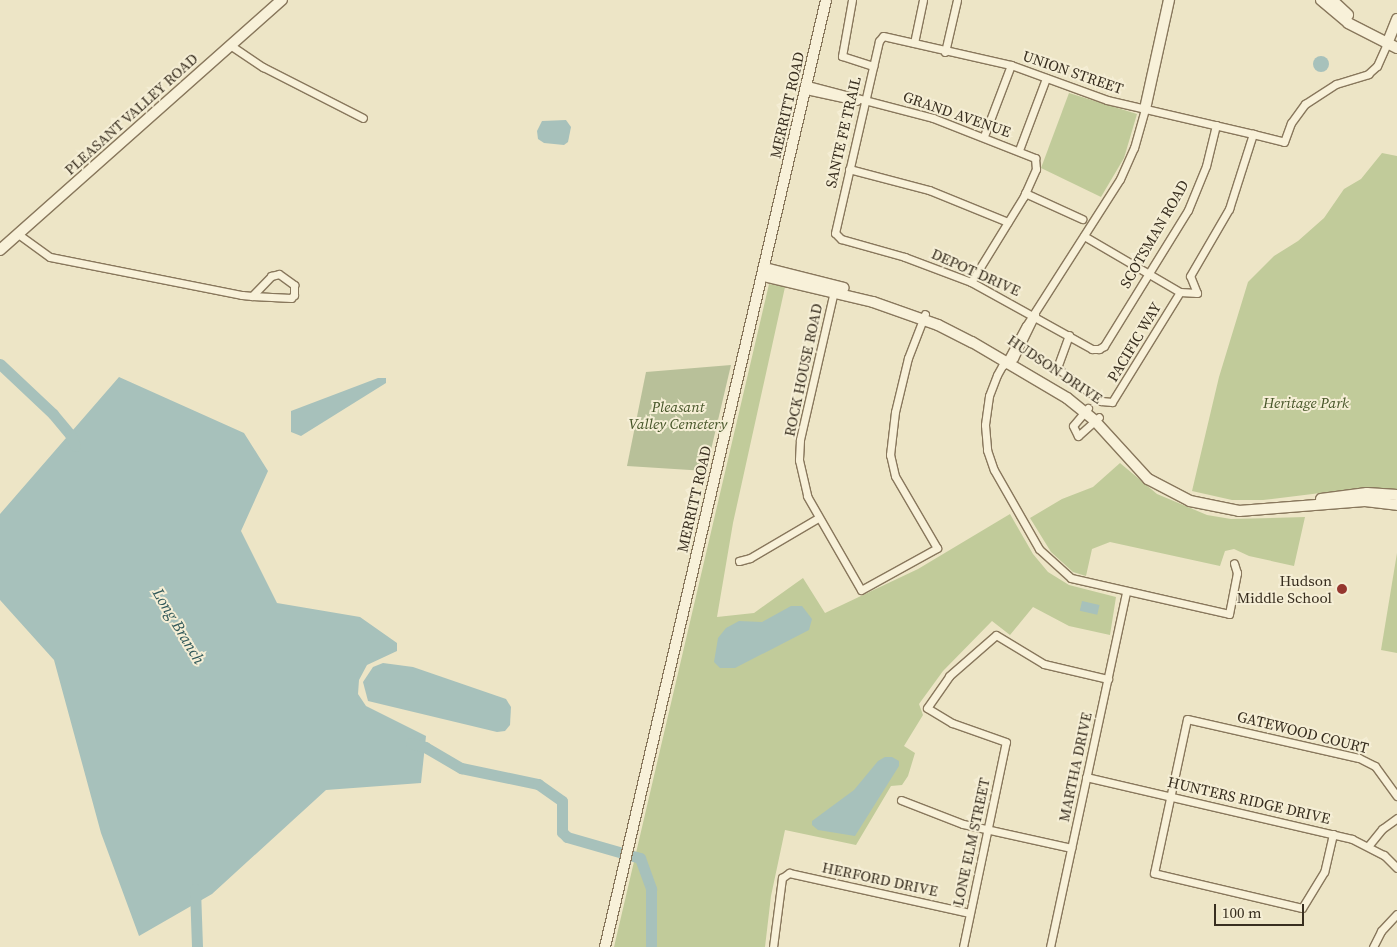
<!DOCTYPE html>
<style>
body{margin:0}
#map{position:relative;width:1397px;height:947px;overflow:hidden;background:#ede5c6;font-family:"Source Serif 4",serif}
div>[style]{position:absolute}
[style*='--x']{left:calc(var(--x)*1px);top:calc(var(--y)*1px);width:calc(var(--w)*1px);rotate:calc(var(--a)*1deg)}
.green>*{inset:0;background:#c1cb9a}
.cemetery>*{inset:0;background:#b8c099}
.water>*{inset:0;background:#a7c1bb;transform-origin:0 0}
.round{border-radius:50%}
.river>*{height:11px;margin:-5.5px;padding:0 5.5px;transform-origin:5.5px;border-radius:5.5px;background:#a7c1bb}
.roads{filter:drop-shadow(1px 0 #88775c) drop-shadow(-1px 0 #88775c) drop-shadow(0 1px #88775c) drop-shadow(0 -1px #88775c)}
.street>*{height:7px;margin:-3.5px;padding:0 3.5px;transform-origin:3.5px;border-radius:3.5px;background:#f8f1d9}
.secondary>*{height:10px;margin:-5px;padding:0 5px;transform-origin:5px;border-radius:5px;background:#f8f1d9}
.dots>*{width:14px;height:14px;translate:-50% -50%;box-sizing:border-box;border:2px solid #f5eed5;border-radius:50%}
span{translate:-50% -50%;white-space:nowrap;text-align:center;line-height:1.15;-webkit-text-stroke:4px #f5eed5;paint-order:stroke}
.street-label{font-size:15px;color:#382e1f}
.park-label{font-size:15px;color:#455427;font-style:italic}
.poi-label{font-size:15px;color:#382e1f}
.right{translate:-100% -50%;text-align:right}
.water-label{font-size:16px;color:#2f5758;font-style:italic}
.scale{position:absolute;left:1214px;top:904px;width:90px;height:22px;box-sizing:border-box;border:2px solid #382e1f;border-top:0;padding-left:6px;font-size:15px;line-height:18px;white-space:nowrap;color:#382e1f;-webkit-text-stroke:4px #f5eed5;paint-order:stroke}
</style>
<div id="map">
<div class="green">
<i style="clip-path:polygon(1069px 93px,1137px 114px,1124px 158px,1101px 197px,1041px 168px)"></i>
<i style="clip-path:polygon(1382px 153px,1397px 156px,1397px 490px,1361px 488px,1263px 500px,1232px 500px,1192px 491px,1219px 377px,1248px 282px,1274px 256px,1298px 241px,1324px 218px,1344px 189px,1361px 179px)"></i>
<i style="clip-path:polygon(769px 284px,785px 287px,733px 523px,717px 617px,754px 613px,803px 578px,825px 613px,918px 569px,1010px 514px,1033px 554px,1048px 572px,1069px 585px,1116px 597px,1110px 635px,1069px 626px,1033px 607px,1010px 635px,992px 621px,943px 671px,919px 704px,923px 715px,904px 746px,915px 753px,908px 776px,902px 785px,891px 786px,856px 845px,785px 830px,771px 896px,765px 947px,614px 947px)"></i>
<i style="clip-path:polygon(1120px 463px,1157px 494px,1207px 515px,1231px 519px,1305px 517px,1294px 566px,1249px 556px,1234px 549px,1225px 551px,1220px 566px,1110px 542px,1092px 549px,1086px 576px,1073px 572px,1051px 552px,1030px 518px,1062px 499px,1093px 487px)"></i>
<i style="clip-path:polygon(1397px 553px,1397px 653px,1381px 650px)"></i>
</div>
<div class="cemetery">
<i style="clip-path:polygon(731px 365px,706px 471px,627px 466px,646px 372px)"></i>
</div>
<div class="water">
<i class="round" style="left:1313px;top:56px;width:16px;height:16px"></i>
<i style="clip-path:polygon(566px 120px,571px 127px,568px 142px,564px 145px,544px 143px,538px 139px,537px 131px,542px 121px)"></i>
<i style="clip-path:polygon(119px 377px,244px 433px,268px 471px,241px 531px,277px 603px,360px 617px,397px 643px,397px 651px,367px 665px,359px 680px,358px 694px,366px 706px,426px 736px,421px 783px,326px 790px,212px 894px,139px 936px,101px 833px,54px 660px,0 600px,0 514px)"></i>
<i style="clip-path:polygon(378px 378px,386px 378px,386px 383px,301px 436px,291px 432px,291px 411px)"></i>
<i style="left:1082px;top:601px;width:18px;height:10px;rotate:13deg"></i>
<i style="clip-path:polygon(791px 606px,802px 606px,812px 619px,809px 630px,735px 668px,720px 668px,714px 662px,718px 638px,726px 628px,739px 621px,762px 622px)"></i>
<i style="clip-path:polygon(383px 663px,413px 667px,506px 699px,511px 707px,510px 725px,505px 731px,497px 732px,368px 701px,363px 682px,373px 667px)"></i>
<i style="clip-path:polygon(885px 757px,892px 757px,899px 761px,899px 766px,855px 836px,818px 830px,812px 825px,812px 821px,854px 790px,878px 761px)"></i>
</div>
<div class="river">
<i style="--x:0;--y:364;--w:73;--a:43.3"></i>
<i style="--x:53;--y:414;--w:26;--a:50"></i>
<i style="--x:70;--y:434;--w:13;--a:67"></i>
<i style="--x:411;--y:743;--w:15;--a:16"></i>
<i style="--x:425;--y:747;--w:42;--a:30.3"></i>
<i style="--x:461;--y:768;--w:79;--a:11.7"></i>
<i style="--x:538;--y:784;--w:29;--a:35"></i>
<i style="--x:562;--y:801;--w:31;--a:90"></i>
<i style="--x:562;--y:832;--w:7;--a:45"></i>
<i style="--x:567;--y:837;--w:76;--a:16"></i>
<i style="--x:640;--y:858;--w:33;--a:70"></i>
<i style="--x:651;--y:889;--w:58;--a:90"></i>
<i style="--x:195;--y:889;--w:58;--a:88"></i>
</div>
<div class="roads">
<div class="street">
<i style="--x:852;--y:0;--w:57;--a:100.1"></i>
<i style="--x:842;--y:56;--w:33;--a:18"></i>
<i style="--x:914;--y:43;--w:44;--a:-78.2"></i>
<i style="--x:230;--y:45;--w:40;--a:34"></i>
<i style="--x:263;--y:67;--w:112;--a:27"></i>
<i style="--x:945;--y:52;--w:53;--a:-77"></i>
<i style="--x:807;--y:85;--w:130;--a:14.7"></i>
<i style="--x:933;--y:118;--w:110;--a:21.4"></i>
<i style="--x:1035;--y:158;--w:11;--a:85"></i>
<i style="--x:1036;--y:169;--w:30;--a:114"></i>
<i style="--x:1024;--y:196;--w:101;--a:121.6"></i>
<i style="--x:806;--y:90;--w:52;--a:12.2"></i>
<i style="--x:1216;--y:125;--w:42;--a:103.7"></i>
<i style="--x:1206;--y:166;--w:48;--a:112.2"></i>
<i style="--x:1188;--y:210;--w:160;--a:121.7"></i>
<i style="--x:1104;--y:346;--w:6;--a:149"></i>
<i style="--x:1099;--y:349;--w:7;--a:180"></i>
<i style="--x:1092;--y:349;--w:138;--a:-151"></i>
<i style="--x:971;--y:282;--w:71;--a:-159.3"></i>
<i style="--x:905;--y:257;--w:66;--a:-164.3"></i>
<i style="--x:841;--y:239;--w:8;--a:-135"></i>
<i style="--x:835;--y:233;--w:197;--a:-77.1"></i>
<i style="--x:879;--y:41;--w:6;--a:-51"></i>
<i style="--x:883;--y:36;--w:131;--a:12.8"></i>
<i style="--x:1011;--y:65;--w:102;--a:20"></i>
<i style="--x:1107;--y:100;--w:150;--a:13.1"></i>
<i style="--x:1253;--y:134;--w:32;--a:14"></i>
<i style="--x:1284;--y:142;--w:20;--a:-70"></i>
<i style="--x:1291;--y:123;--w:24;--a:-54"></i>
<i style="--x:1305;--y:104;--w:37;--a:-33"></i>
<i style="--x:1336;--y:84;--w:34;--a:-17"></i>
<i style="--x:1368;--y:74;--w:12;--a:-42"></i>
<i style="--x:1377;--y:66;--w:24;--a:-66"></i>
<i style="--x:984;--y:136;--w:76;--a:-69.2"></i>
<i style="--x:1019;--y:150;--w:77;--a:-69.4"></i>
<i style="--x:849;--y:169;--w:83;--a:14.7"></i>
<i style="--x:929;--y:190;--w:85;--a:22.1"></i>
<i style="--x:1025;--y:193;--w:63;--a:24.5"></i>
<i style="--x:18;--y:234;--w:39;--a:36"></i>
<i style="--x:50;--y:257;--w:196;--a:11.2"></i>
<i style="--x:242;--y:295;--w:10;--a:6"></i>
<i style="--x:252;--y:296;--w:28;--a:-46"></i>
<i style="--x:271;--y:276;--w:8;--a:-14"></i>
<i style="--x:279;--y:274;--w:19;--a:36"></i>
<i style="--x:294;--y:285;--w:10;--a:90"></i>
<i style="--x:294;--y:295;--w:4;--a:135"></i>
<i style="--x:291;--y:298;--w:39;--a:-177"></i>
<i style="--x:1084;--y:236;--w:111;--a:30.3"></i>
<i style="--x:1180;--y:292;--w:17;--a:3"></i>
<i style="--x:1197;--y:293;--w:18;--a:-112"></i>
<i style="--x:1190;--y:276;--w:78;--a:-59.8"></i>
<i style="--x:1229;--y:209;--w:79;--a:-72.3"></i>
<i style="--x:834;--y:291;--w:153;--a:102.9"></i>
<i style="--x:800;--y:440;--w:20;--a:93"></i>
<i style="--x:799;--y:460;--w:37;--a:77"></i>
<i style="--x:807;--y:496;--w:108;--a:60.1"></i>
<i style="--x:861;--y:590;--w:87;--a:-28.9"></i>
<i style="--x:937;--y:548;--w:83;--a:-120.3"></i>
<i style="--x:895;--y:476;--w:22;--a:-103"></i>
<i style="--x:890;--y:455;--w:43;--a:-83.4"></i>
<i style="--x:895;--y:412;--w:56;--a:-76.5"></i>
<i style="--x:908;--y:358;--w:47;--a:-68.9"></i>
<i style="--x:1035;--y:315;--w:48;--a:116"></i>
<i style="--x:1014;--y:358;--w:14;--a:146"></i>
<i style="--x:1002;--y:366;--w:10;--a:119"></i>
<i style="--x:997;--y:375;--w:22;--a:111"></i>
<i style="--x:989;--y:396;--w:29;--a:98"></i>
<i style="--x:985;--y:425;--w:25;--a:85"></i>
<i style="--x:987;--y:450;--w:21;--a:71"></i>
<i style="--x:994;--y:470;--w:91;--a:60.3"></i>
<i style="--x:1039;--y:549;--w:43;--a:42.2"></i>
<i style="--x:1071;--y:578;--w:162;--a:12.8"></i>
<i style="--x:1229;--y:614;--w:42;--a:-79"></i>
<i style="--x:1237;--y:573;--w:10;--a:-107"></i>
<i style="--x:1069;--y:335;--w:35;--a:110"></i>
<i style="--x:1057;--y:368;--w:55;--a:36.9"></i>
<i style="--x:1101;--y:401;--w:11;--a:5"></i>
<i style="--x:1112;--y:402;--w:129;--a:-58.3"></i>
<i style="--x:1007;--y:361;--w:40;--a:-62"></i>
<i style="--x:1026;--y:326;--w:174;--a:-57.4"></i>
<i style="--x:1120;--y:179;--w:34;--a:-66"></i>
<i style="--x:1134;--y:148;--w:41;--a:-74.2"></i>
<i style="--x:1088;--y:408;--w:23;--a:130"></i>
<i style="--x:1073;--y:426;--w:11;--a:63"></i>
<i style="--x:1078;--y:436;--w:28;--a:-42"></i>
<i style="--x:739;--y:561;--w:11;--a:-15"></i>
<i style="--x:750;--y:558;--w:79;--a:-30.5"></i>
<i style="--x:1086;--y:777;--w:273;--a:13.1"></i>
<i style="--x:1352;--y:839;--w:36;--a:27"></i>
<i style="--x:1384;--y:855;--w:18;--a:45"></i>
<i style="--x:901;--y:800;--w:66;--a:21.2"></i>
<i style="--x:963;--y:824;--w:111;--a:12.5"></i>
<i style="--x:1333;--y:834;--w:39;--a:103"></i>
<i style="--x:1324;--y:872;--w:42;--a:121.4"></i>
<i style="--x:1302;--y:908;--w:152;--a:-166.7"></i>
<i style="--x:1154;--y:873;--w:157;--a:-77.9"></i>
<i style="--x:1187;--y:719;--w:176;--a:12.8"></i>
<i style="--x:1359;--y:758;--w:18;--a:27"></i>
<i style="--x:1375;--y:766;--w:37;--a:54"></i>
<i style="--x:1369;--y:845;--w:21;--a:-51"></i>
<i style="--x:1382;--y:829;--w:19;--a:-36"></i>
<i style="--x:773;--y:947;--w:70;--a:-82.6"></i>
<i style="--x:782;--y:878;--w:9;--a:-36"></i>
<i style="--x:789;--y:873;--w:185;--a:12.5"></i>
<i style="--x:963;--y:947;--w:209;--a:-78.2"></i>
<i style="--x:1006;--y:742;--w:57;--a:-160.6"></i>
<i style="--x:952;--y:723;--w:29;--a:-149"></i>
<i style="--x:927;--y:708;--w:39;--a:-55"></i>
<i style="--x:949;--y:676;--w:62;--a:-41.1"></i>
<i style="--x:996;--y:635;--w:56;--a:31.1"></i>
<i style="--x:1044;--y:664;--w:66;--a:13.2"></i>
<i style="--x:1050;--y:947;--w:362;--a:-77.9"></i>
<i style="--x:1373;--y:947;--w:18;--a:-63"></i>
<i style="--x:1381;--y:931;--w:23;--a:-47"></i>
</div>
<div class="secondary">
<i style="--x:1321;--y:0;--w:35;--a:40"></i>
<i style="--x:1348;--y:23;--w:55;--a:27"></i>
<i style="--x:1332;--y:0;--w:22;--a:43"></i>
<i style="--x:1387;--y:44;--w:27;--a:-68"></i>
<i style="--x:1145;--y:109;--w:112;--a:-77.6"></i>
<i style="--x:0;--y:250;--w:377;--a:-41.6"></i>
<i style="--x:765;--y:268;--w:81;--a:14.2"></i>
<i style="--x:763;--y:276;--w:113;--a:13.3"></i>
<i style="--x:873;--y:302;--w:69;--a:19.5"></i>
<i style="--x:938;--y:325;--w:38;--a:27"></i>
<i style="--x:972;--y:342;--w:110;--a:30.5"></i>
<i style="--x:1067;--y:398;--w:36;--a:39"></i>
<i style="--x:1095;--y:421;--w:79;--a:47.6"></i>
<i style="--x:1148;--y:479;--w:47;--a:27.6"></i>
<i style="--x:1190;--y:501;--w:50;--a:11.5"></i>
<i style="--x:1239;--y:511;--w:126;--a:-4.5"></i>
<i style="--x:1365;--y:501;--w:32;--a:7"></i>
<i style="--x:1321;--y:499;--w:46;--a:-7.4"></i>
<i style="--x:1367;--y:493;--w:30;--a:4"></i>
<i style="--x:605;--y:947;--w:972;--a:-76.86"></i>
</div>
</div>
<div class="dots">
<i style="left:1342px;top:589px;background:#95362e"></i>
</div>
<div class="street-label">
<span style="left:1073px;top:72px;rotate:19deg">UNION STREET</span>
<span style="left:787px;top:105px;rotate:-77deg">MERRITT ROAD</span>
<span style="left:131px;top:114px;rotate:-42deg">PLEASANT VALLEY ROAD</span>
<span style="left:957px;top:114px;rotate:19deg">GRAND AVENUE</span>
<span style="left:843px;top:132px;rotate:-77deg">SANTE FE TRAIL</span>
<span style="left:1154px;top:234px;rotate:-60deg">SCOTSMAN ROAD</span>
<span style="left:976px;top:272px;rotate:24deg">DEPOT DRIVE</span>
<span style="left:1134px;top:342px;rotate:-59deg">PACIFIC WAY</span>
<span style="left:1055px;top:369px;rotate:34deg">HUDSON DRIVE</span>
<span style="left:803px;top:370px;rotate:-78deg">ROCK HOUSE ROAD</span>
<span style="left:694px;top:499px;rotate:-77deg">MERRITT ROAD</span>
<span style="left:1303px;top:732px;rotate:14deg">GATEWOOD COURT</span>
<span style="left:1075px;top:767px;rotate:-78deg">MARTHA DRIVE</span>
<span style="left:1249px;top:800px;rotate:13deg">HUNTERS RIDGE DRIVE</span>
<span style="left:971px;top:842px;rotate:-78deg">LONE ELM STREET</span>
<span style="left:880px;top:879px;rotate:12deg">HERFORD DRIVE</span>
</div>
<div class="park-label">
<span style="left:1306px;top:403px">Heritage Park</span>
<span style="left:678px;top:415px">Pleasant<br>Valley Cemetery</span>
</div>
<div class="poi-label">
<span class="right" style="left:1332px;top:589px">Hudson<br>Middle School</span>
</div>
<div class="water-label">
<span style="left:179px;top:626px;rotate:59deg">Long Branch</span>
</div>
<div class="scale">100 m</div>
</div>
